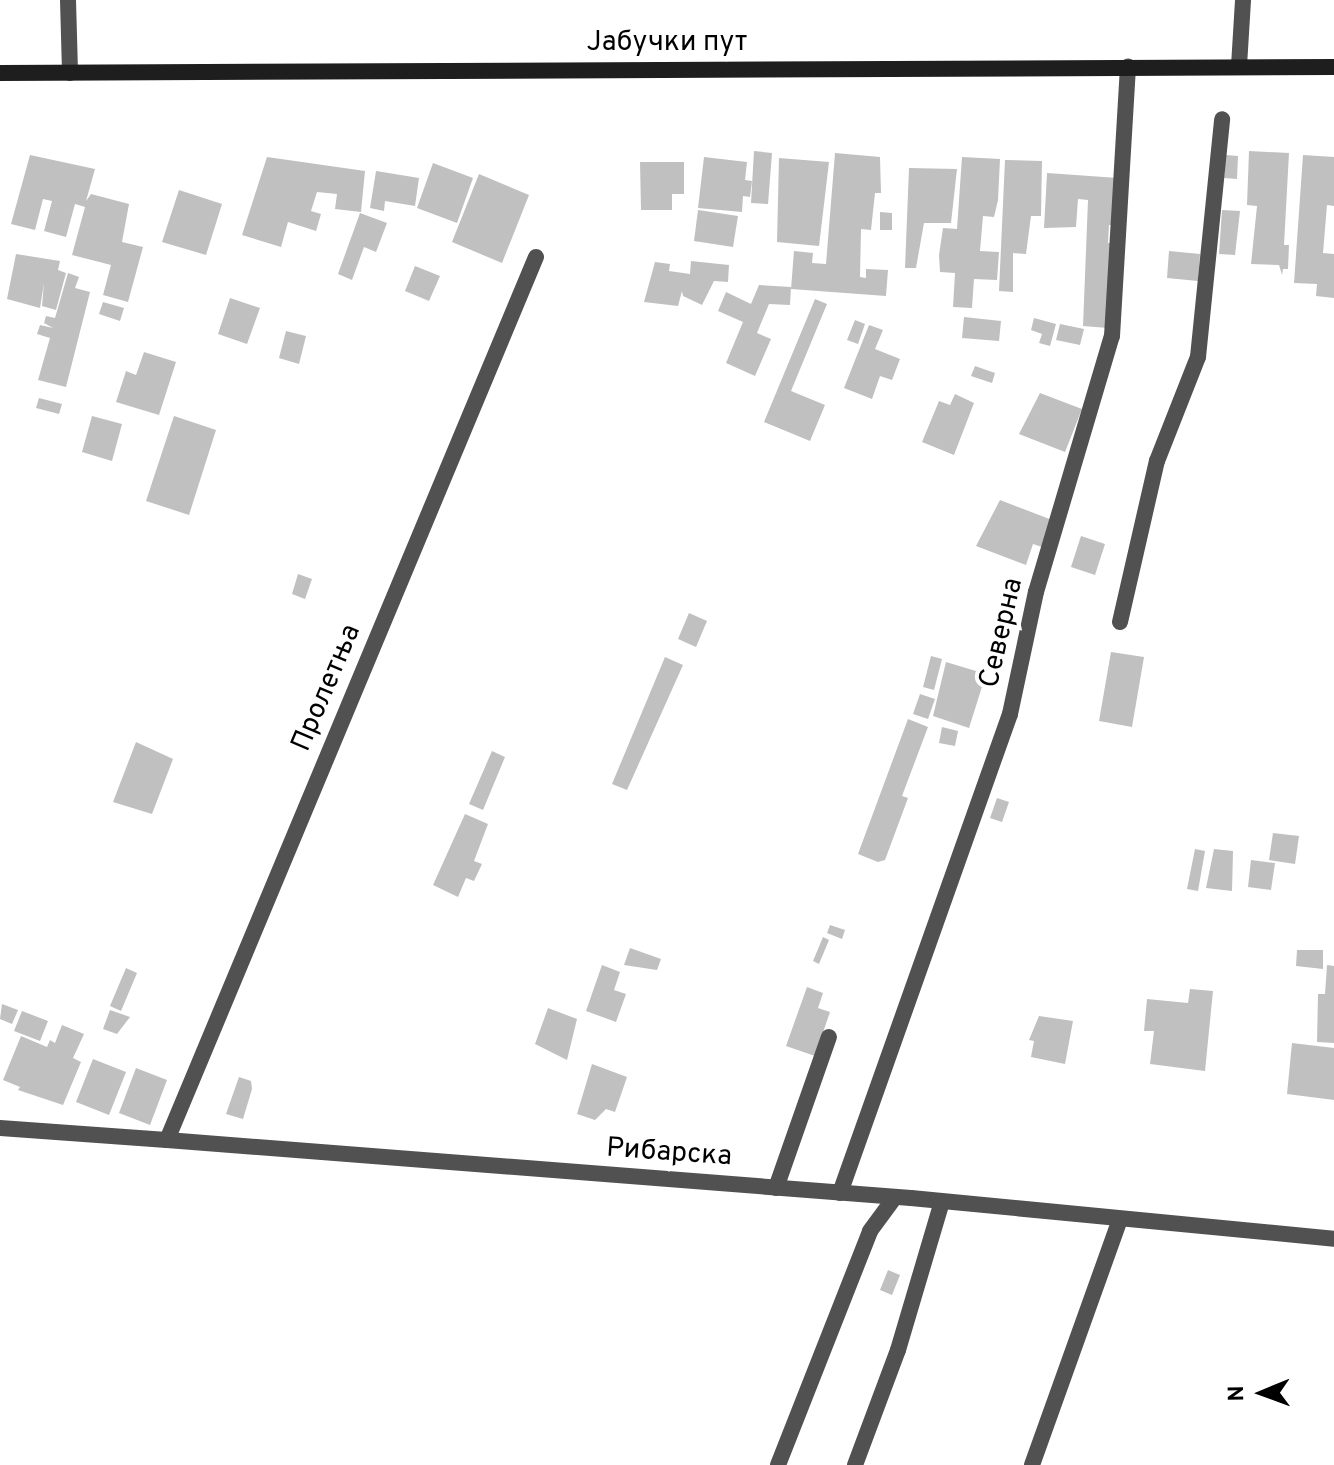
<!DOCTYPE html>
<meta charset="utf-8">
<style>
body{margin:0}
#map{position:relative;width:1334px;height:1465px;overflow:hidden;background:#fff;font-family:Overpass,sans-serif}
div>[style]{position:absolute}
.building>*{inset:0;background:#c0c0c0}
.service>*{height:16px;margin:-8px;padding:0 8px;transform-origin:8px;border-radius:8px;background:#515151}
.minor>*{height:16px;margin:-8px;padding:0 8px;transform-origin:8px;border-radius:8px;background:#515151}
.secondary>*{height:16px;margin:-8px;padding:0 8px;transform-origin:8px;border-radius:8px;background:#1e1e1e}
span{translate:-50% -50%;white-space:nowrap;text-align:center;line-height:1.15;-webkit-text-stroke:8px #fff;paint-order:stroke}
.street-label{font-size:28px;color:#000}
.north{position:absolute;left:1222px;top:1353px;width:80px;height:80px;-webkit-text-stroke:6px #fff;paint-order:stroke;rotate:269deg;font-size:22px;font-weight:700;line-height:32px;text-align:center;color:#000}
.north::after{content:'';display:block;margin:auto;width:28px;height:36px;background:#000;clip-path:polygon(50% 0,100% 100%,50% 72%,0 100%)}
</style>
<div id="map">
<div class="building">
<i style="clip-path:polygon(754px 151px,772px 153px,768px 204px,751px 203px)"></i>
<i style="clip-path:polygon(1249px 151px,1289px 153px,1284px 245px,1289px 245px,1288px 269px,1283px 269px,1282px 275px,1279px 265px,1251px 264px,1257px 206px,1247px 205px)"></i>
<i style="clip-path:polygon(835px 153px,880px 157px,881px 193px,875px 193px,871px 230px,861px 229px,860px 277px,866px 278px,866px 269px,888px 270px,886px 296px,791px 289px,794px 251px,813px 253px,812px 263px,826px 264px)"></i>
<i style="clip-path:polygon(30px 155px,95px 169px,86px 201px,91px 194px,129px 204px,122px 242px,143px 247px,128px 302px,103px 295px,111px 265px,72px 255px,85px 207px,75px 204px,66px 237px,44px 231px,52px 201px,43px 199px,35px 230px,11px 224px)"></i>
<i style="clip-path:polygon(1226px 155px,1238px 156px,1237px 179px,1224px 178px)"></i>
<i style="clip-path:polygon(1303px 155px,1334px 157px,1334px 206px,1327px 205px,1323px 253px,1334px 254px,1334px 298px,1316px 296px,1317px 284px,1294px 283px)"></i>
<i style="clip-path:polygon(267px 157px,365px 171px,361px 212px,335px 209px,337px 194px,317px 192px,311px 211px,321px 214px,316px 231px,288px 222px,281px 247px,242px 235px)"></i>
<i style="clip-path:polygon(704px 157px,747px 162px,745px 180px,752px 181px,750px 197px,743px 196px,742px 212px,698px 208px)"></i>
<i style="clip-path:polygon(962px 157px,1000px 159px,998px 200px,994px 217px,983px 216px,980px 251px,999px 252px,997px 280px,974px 279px,972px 308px,953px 307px,955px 273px,940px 272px,939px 255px,943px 228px,957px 229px)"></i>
<i style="clip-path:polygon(779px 158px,829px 162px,819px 246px,777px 242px)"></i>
<i style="clip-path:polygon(1005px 160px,1042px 161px,1041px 216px,1031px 216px,1026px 254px,1013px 253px,1013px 292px,999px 291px)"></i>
<i style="clip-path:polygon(640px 162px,684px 162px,684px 194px,672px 194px,672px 210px,641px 210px)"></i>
<i style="clip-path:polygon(433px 163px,473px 178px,457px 223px,417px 208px)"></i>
<i style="clip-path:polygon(909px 168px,957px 169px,951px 223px,924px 223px,916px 268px,905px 268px)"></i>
<i style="clip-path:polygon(376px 171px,419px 178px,415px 206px,385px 201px,384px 211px,370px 208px)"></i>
<i style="clip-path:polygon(1047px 173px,1118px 178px,1116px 225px,1109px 225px,1108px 243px,1113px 243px,1108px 328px,1083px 326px,1088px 200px,1078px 199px,1076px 227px,1044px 228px)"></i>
<i style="clip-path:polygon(479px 174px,529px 195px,502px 263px,452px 242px)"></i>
<i style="clip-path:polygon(179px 190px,222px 204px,206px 255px,162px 242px)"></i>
<i style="clip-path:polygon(698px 210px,738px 216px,733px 247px,694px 241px)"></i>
<i style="clip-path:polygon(1222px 210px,1240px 211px,1235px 255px,1219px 254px)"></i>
<i style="clip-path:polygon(880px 212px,892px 213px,892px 230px,880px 230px)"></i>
<i style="clip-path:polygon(360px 213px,387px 223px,376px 252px,364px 247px,352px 280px,338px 274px)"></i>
<i style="clip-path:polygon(1169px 251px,1200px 254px,1198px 281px,1167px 278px)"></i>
<i style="clip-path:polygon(16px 254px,60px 261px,58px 270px,66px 273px,56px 310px,42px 306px,44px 283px,40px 308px,7px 299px)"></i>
<i style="clip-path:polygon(691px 261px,729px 265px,728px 282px,714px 281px,702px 305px,683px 296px,682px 291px,678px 306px,644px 302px,655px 262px,670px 264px,669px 271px,690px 274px)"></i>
<i style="clip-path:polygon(415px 266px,440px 276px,429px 301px,405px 291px)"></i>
<i style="clip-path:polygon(68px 273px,79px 277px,75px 288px,90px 292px,66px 387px,38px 380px,50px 338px,37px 334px,40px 325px,53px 328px,44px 323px,46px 316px,55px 318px)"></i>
<i style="clip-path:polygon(759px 285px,791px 287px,790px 305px,769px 304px,757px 333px,771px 339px,755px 376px,726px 363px,743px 322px,718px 311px,726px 292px,751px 304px)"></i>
<i style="clip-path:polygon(230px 298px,260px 308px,247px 344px,218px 334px)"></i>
<i style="clip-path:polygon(815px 299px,827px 304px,791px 391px,825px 405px,810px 441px,764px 422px)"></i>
<i style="clip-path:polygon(103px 302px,124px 308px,120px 321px,99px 314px)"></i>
<i style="clip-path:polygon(964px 317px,1001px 321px,999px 341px,962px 338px)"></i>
<i style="clip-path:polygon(1034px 318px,1056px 324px,1050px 346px,1039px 343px,1042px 334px,1031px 330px)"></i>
<i style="clip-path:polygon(855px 320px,865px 324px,858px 344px,847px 340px)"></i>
<i style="clip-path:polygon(1060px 324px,1084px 329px,1080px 345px,1056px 340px)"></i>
<i style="clip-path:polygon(869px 325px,883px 330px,875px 349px,900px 359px,892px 380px,880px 376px,872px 399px,844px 388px)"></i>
<i style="clip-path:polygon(286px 331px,306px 336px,299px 364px,279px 358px)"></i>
<i style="clip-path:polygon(144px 352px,176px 362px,159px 415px,116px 402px,126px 371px,136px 375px)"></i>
<i style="clip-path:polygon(975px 366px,995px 373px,992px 383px,971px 376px)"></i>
<i style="clip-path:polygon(1040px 393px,1082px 409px,1065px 452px,1019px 434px)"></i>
<i style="clip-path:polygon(955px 394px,974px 403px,954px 455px,922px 442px,939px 401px,950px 405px)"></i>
<i style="clip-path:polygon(39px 398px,62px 404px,59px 414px,36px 408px)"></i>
<i style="clip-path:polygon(92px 416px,122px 424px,112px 461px,82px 452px)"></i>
<i style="clip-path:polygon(174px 416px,216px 430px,189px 515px,146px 501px)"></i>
<i style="clip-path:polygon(1000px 500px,1052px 520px,1042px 547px,1033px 544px,1026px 565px,976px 546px)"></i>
<i style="clip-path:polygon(1081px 536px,1105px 544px,1095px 575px,1071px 567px)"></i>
<i style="clip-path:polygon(298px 574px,312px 579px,305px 599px,292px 594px)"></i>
<i style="clip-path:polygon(689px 613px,707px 621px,696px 647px,678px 639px)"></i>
<i style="clip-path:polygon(1111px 652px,1144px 657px,1132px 727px,1099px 721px)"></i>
<i style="clip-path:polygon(931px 656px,942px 659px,934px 690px,923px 687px)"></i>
<i style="clip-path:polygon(665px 657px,683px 665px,627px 790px,612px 784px)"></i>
<i style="clip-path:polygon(946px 662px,986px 674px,969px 728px,933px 716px)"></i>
<i style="clip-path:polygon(920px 694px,935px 699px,928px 719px,913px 714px)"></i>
<i style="clip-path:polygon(908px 719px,928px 727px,902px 796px,908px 798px,885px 860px,878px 862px,858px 854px)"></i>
<i style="clip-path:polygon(942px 727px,958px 731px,955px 746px,939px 743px)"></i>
<i style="clip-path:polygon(136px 742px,173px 759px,152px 814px,113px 802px)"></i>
<i style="clip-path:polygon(492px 751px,505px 757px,483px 810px,469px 804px)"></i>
<i style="clip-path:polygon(997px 798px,1009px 802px,1002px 822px,990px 818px)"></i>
<i style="clip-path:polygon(465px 814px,488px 824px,474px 861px,482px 864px,474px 881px,466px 878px,458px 897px,433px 885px)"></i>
<i style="clip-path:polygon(1273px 833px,1299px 836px,1295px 864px,1269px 860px)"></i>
<i style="clip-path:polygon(1195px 849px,1205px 851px,1198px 891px,1187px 889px)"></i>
<i style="clip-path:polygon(1214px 849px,1233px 851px,1232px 891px,1206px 888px)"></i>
<i style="clip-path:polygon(1251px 860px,1275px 863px,1271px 890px,1248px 887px)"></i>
<i style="clip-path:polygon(830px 925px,845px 930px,842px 939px,827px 933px)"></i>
<i style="clip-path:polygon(823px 937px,829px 940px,819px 964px,813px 961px)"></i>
<i style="clip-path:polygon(630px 948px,661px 959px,657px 970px,624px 965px)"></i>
<i style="clip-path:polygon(1297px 950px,1323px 950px,1323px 969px,1296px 966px)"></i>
<i style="clip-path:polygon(602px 965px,620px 972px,614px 990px,626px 994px,616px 1022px,586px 1011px)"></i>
<i style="clip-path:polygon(1327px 965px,1334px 966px,1334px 1043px,1317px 1042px,1318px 994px,1325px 994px)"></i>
<i style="clip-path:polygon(126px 968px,137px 973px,121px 1011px,110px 1006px)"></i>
<i style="clip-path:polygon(807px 987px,823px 993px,818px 1008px,830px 1012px,815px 1056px,786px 1046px)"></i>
<i style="clip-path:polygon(1190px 989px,1213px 991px,1205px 1071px,1150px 1064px,1154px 1031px,1144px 1031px,1147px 999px,1188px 1003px)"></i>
<i style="clip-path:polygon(2px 1004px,18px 1010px,12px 1024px,0 1019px)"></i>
<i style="clip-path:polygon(548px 1008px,577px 1019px,567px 1060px,535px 1044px)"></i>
<i style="clip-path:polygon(110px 1010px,130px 1017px,117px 1034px,103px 1029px)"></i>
<i style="clip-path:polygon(22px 1011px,48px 1021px,40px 1041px,14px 1031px)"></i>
<i style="clip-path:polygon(1039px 1016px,1073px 1021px,1065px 1064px,1031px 1057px,1034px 1041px,1029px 1040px)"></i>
<i style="clip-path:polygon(62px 1025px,84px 1034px,73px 1058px,81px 1062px,63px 1105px,18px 1090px,20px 1087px,3px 1080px,21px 1036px,47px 1047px,50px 1040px,55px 1043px)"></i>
<i style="clip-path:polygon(1292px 1043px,1334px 1048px,1334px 1100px,1287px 1094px)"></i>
<i style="clip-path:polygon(93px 1059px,126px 1072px,109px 1115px,76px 1102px)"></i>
<i style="clip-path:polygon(592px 1064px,627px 1077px,615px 1112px,606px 1109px,595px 1120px,577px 1114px)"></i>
<i style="clip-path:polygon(136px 1068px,167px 1080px,150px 1125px,119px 1113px)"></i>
<i style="clip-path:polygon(239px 1077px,251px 1081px,252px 1089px,243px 1119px,226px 1114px)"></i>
<i style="clip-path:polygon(888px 1270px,900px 1275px,892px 1295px,880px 1290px)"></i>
</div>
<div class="service">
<i style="left:68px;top:0;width:73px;rotate:88.4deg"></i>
<i style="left:1239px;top:66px;width:66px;rotate:-86.5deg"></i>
<i style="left:536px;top:257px;width:957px;rotate:112.68deg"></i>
<i style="left:167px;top:1140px;width:746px;rotate:4.46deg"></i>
<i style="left:911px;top:1198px;width:425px;rotate:5.5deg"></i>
<i style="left:1120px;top:622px;width:165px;rotate:-77.1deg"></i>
<i style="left:1157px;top:461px;width:112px;rotate:-68.5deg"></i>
<i style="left:1198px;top:357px;width:239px;rotate:-84.2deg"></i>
<i style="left:776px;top:1188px;width:160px;rotate:-70.7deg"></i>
<i style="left:840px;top:1193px;width:508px;rotate:-70.46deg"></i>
<i style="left:1010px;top:714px;width:125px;rotate:-78deg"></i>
<i style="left:1036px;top:592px;width:267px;rotate:-73.5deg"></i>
<i style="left:1112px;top:336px;width:270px;rotate:-86.6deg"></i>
<i style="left:778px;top:1465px;width:251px;rotate:-68.5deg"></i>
<i style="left:870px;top:1231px;width:42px;rotate:-53.7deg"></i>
<i style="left:855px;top:1465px;width:123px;rotate:-69.5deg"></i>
<i style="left:898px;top:1350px;width:155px;rotate:-73.5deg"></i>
<i style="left:1032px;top:1465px;width:261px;rotate:-70.3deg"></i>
</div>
<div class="minor">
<i style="left:0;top:1128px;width:167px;rotate:4.1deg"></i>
</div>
<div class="secondary">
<i style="left:0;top:73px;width:1334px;rotate:-0.26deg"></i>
</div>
<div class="street-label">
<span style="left:667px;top:43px">Јабучки пут</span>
<span style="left:1002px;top:633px;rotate:-77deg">Северна</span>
<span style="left:327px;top:688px;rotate:-67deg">Пролетња</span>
<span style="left:669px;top:1153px;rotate:4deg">Рибарска</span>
</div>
<div class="north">N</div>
</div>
